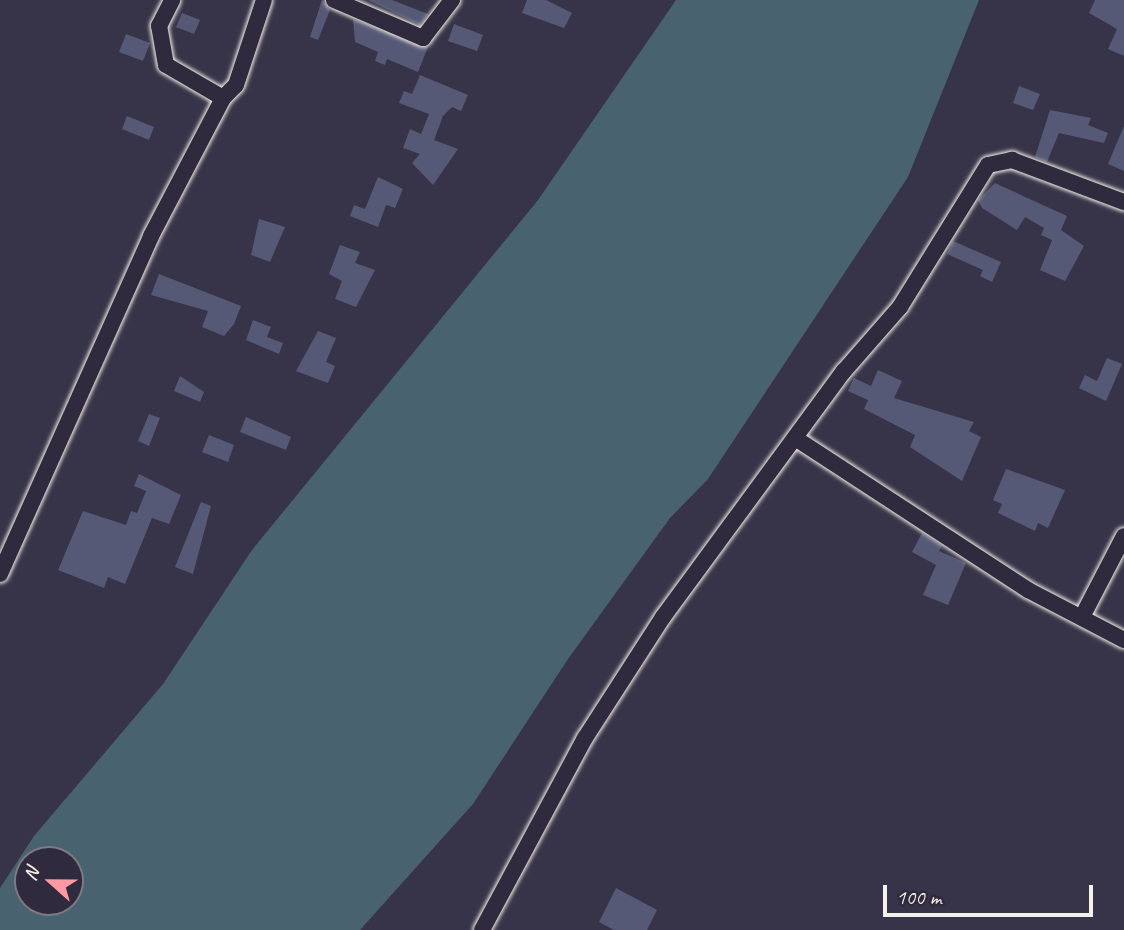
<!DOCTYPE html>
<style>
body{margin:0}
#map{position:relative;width:1124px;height:930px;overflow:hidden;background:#373348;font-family:Caveat,sans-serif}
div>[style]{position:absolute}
.water>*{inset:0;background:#496270}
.building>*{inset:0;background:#565976}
.roads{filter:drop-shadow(0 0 2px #f4f1e8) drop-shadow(0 0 2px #f4f1e8)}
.street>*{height:16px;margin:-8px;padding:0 8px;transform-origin:8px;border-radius:8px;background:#2f2a3d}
span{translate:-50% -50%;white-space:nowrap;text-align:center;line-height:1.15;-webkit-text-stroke:5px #2f2a3d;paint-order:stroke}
.north{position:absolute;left:14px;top:846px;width:70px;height:70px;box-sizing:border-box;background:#2f2a3d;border:2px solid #7e7a81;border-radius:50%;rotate:291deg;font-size:19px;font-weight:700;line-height:28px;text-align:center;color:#f4f1e8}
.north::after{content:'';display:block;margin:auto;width:24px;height:32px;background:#ff9aa2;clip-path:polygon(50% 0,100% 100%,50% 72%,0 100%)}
.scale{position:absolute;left:883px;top:885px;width:210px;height:32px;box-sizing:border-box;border:4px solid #f4f1e8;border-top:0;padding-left:9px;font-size:21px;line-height:24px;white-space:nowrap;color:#f4f1e8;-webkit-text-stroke:5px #2f2a3d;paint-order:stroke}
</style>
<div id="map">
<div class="water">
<i style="clip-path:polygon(evenodd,676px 0,979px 0,908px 177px,708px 479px,670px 518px,568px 659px,473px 804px,360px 930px,0 930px,0 888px,34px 836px,163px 684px,252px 550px,538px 200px,676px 0,28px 860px,70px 860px,70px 902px,28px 902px,28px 860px)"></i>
</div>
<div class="building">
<i style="clip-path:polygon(322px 0,330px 10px,318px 40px,310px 37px)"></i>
<i style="clip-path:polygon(368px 0,392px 0,428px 14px,420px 25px)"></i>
<i style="clip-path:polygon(527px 0,546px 0,572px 13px,564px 28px,522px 13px)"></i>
<i style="clip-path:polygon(1095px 0,1124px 0,1124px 56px,1108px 49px,1117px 29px,1089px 13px)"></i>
<i style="clip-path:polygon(182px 13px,200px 20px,194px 34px,176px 27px)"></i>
<i style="clip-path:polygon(353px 19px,428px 47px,418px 72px,387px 59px,385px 65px,375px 61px,378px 52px,355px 42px)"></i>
<i style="clip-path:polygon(454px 24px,483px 35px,477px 51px,448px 41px)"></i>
<i style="clip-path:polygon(126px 34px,150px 43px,143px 61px,119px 52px)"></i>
<i style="clip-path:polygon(420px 75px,468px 95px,461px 111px,452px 107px,443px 116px,434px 140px,458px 149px,433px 185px,412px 163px,420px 154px,403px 148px,410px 129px,421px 134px,429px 114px,399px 103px,404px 91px,412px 94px)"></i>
<i style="clip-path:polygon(1019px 86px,1040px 94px,1033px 110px,1013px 103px)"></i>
<i style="clip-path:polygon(1050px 110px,1091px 118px,1088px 125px,1108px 133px,1104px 143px,1059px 133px,1047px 162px,1035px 157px)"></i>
<i style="clip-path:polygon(127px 116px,154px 127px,149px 140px,122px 129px)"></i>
<i style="clip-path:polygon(1124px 126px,1124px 171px,1108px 164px)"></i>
<i style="clip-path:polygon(378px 177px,403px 189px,395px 208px,386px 205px,378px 227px,350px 216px,354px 205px,365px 209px)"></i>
<i style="clip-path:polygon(995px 183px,1067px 216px,1061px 230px,1084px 246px,1065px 281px,1040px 270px,1052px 240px,1041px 235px,1044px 228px,1025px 217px,1017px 230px,982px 208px,978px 200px)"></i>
<i style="clip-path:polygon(259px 219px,285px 227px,270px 262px,251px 255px)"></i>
<i style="clip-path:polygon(953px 241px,1001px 262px,992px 282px,980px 276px,983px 270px,947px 254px)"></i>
<i style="clip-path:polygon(340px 245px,360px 252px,355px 263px,375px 270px,356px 307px,335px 299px,342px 281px,329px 274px)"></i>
<i style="clip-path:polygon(159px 274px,241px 306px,234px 324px,224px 336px,202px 327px,208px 311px,151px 295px)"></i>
<i style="clip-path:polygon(253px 320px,271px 327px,267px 337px,283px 343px,279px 354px,246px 340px)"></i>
<i style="clip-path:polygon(318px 331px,336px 338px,326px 362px,335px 366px,328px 383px,296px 371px)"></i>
<i style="clip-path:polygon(1107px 358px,1122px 364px,1106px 401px,1079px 388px,1085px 375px,1097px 381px)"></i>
<i style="clip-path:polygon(878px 370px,902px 381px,894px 398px,974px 422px,969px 431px,981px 437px,962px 481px,910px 447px,915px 435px,864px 409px,868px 400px,848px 391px,854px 378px,871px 386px)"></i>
<i style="clip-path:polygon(180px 376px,204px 392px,200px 402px,174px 391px)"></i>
<i style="clip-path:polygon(149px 414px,160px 418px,149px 446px,138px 441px)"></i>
<i style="clip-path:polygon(246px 417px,291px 437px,286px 450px,240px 432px)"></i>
<i style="clip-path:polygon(209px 435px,234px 445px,228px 462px,202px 452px)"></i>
<i style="clip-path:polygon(1006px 469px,1065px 490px,1048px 528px,1038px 523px,1035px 531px,998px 513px,1002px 504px,993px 500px)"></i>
<i style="clip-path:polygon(139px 474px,181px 495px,169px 524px,152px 518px,125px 584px,108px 577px,104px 588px,58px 570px,83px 511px,126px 525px,131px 511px,137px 513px,146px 491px,134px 486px)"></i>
<i style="clip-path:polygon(201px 502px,211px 506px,193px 574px,175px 567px)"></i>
<i style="clip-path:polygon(922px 533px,942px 546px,939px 551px,966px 563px,948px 605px,923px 595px,936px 565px,912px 552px)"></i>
<i style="clip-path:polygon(616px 888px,657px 910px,647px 930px,614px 930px,599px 922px)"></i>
</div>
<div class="roads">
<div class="street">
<i style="left:334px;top:0;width:97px;rotate:23.1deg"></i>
<i style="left:423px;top:38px;width:48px;rotate:-52.7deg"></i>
<i style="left:223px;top:98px;width:18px;rotate:-45deg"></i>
<i style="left:236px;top:85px;width:89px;rotate:-71.8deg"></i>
<i style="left:795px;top:438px;width:278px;rotate:33.1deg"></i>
<i style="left:1028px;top:590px;width:108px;rotate:27.5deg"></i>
<i style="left:0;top:574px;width:370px;rotate:-65.9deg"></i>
<i style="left:151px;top:236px;width:156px;rotate:-62.4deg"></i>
<i style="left:223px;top:98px;width:66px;rotate:-149.9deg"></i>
<i style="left:166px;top:65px;width:40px;rotate:-100deg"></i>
<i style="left:159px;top:26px;width:29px;rotate:-63deg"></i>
<i style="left:1082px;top:617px;width:91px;rotate:-62.6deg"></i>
<i style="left:482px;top:930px;width:218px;rotate:-61.8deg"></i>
<i style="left:585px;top:738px;width:144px;rotate:-57.2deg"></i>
<i style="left:663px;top:617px;width:305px;rotate:-53.7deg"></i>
<i style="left:844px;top:371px;width:85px;rotate:-48.8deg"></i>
<i style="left:900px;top:307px;width:167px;rotate:-58.2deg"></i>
<i style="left:988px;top:165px;width:25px;rotate:-12deg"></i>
<i style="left:1012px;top:160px;width:120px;rotate:20.6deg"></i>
</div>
</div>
<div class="north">N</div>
<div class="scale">100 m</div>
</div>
